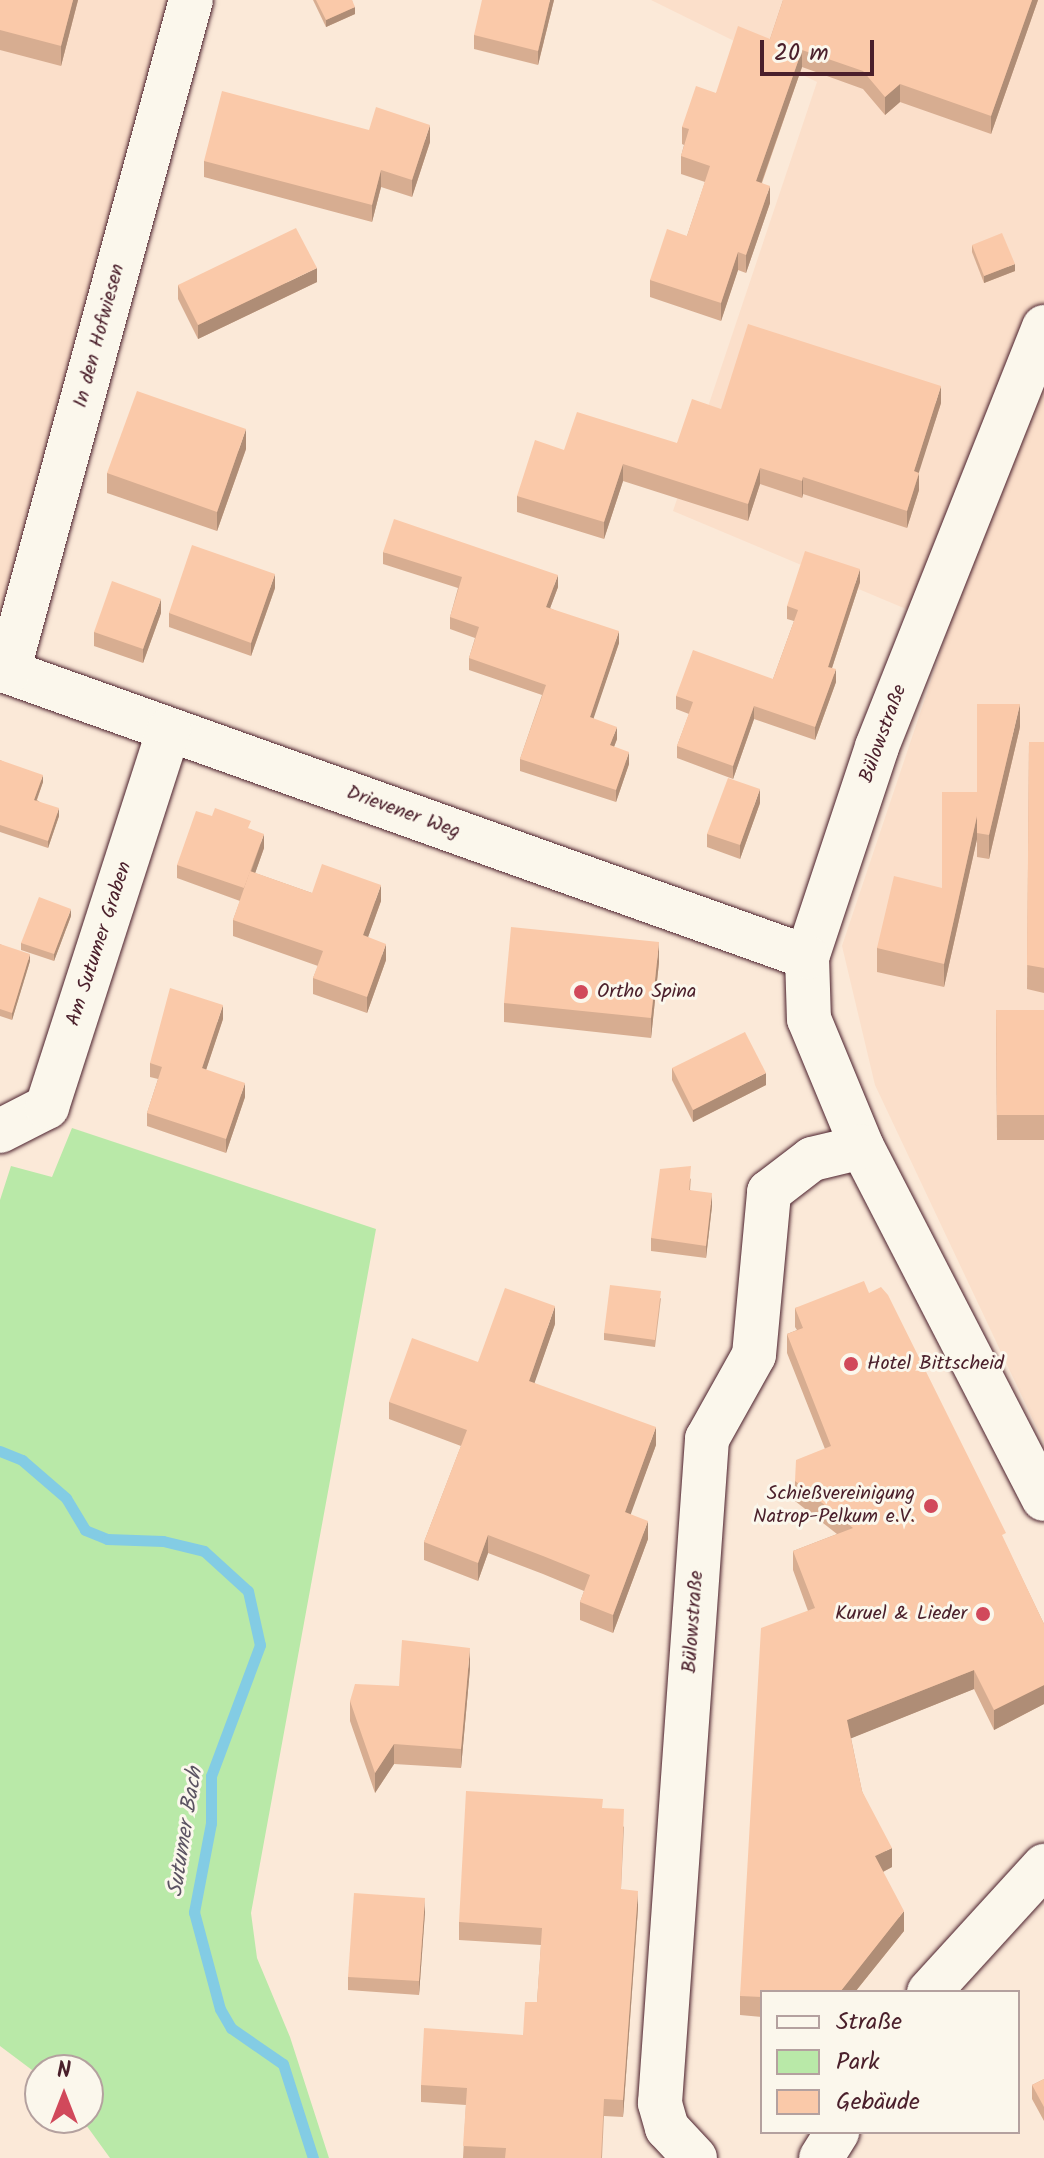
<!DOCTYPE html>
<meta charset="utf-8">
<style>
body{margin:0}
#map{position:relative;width:1044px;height:2158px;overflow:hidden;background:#fbe9d8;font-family:Kalam,sans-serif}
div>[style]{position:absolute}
.built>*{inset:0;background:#fbdfca}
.green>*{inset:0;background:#b9e9a8}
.stream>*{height:11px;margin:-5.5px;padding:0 5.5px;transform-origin:5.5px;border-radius:5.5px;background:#83cce4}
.roads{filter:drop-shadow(0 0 2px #4a1f2b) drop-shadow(0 0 2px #4a1f2b)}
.minor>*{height:44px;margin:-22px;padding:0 22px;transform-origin:22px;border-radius:22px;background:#fbf7ec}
.wall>*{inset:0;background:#d7ad91}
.shaded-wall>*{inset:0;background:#af8d76}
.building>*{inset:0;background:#fac9a9}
.dots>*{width:22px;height:22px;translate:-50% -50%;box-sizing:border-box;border:4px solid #fbf7ec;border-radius:50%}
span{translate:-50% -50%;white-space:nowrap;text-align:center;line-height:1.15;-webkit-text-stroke:6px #fbf7ec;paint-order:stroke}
.street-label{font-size:20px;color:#4a1f2b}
.poi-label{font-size:20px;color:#4a1f2b}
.left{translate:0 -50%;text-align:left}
.right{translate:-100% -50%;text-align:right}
.water-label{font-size:22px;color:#5b5362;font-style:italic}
.legend{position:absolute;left:760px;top:1990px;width:260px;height:144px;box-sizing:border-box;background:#fbf7ec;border:2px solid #b4a19f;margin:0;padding:10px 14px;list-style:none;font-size:24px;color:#4a1f2b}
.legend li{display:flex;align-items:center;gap:16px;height:40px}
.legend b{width:40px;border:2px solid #b4a19f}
.north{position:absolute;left:24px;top:2054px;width:80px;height:80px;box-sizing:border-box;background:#fbf7ec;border:2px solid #b4a19f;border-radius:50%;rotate:0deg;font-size:22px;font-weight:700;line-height:32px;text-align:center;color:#4a1f2b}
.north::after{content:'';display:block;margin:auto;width:28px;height:36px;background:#d1495b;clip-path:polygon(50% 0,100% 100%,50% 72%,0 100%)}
.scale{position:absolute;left:760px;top:40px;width:114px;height:36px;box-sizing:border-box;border:4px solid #4a1f2b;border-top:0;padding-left:10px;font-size:24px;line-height:28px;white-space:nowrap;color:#4a1f2b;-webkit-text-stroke:6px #fbf7ec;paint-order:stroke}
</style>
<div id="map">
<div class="built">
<i style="clip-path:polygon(0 0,179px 0,0 630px)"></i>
<i style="clip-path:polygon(651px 0,1044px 0,1044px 1443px,875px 1085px,842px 946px,949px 627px,673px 511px,817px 82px)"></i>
</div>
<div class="green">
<i style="clip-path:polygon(72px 1128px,376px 1229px,251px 1913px,257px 1958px,290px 2037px,329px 2158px,110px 2158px,81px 2118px,88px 2118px,88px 2070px,40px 2070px,40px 2076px,0 2046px,0 1200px,11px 1166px,52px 1177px)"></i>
</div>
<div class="stream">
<i style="left:0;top:1451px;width:24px;rotate:22deg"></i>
<i style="left:22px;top:1460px;width:58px;rotate:40.8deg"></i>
<i style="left:66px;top:1498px;width:37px;rotate:59deg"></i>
<i style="left:85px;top:1530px;width:24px;rotate:22deg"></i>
<i style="left:107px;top:1539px;width:56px;rotate:2deg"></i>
<i style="left:163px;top:1541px;width:42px;rotate:13.7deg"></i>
<i style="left:204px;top:1551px;width:59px;rotate:42.3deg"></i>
<i style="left:248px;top:1591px;width:55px;rotate:77.5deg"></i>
<i style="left:260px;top:1645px;width:140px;rotate:110.5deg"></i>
<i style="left:211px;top:1776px;width:47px;rotate:90deg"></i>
<i style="left:211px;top:1823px;width:91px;rotate:100.8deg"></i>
<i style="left:194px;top:1912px;width:100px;rotate:75deg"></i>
<i style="left:220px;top:2009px;width:22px;rotate:60deg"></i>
<i style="left:231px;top:2028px;width:63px;rotate:34.7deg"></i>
<i style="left:283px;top:2064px;width:99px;rotate:72.3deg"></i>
</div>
<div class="roads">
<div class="minor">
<i style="left:1044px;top:327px;width:452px;rotate:111.7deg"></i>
<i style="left:877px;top:747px;width:221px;rotate:108.4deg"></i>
<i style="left:807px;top:957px;width:62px;rotate:88.2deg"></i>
<i style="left:809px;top:1019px;width:139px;rotate:67.5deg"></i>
<i style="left:862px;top:1147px;width:396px;rotate:62.7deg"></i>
<i style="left:0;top:669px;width:857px;rotate:19.64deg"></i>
<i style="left:8px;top:672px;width:696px;rotate:-74.77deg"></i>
<i style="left:0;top:1131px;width:53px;rotate:-27.1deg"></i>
<i style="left:47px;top:1107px;width:396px;rotate:-72.1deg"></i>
<i style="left:929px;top:1992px;width:171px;rotate:-47.6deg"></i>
<i style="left:695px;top:2158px;width:41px;rotate:-133deg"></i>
<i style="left:667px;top:2128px;width:26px;rotate:-106deg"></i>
<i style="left:660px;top:2103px;width:666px;rotate:-85.95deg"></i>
<i style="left:707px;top:1439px;width:96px;rotate:-60.8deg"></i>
<i style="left:754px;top:1355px;width:164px;rotate:-84.7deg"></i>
<i style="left:769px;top:1192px;width:54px;rotate:-37.5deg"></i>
<i style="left:812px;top:1159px;width:51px;rotate:-13.5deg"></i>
<i style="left:821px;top:2158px;width:31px;rotate:-58deg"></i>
</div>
</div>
<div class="wall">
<i style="clip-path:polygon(0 0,78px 0,61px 66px,0 50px)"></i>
<i style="clip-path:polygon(313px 0,352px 0,355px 14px,326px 27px)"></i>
<i style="clip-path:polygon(554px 0,538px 65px,474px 49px,474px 35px)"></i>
<i style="clip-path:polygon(783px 0,1038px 0,991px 134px,900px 102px,885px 115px,863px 89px,802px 67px,762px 183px,770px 203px,746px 273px,738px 270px,721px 321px,650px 297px,650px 280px,687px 236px,705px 182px,681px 174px,681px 156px,684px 145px,682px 144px,682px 127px,770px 39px)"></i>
<i style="clip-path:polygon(369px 130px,430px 142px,412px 197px,381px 187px,372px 222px,204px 177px,204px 161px)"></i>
<i style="clip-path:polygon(972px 245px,1015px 271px,984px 283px,972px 252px)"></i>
<i style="clip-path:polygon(317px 282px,198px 339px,178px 299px,178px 285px)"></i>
<i style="clip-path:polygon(941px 403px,918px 473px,919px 490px,907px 528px,803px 494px,802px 498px,760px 484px,748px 521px,623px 481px,604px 539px,517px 512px,517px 496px,564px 450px,677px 443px,721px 409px)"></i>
<i style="clip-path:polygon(246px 449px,217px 531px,107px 493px,107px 473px)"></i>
<i style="clip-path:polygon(383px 552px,558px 587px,550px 608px,619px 643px,593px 718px,617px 739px,614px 747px,629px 764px,616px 802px,520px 771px,520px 759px,542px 695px,469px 670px,469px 658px,475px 638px,450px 629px,450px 617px,458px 588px,383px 564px)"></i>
<i style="clip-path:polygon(860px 582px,832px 668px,836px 682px,815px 740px,754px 719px,733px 779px,677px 758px,677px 746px,689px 714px,676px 709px,676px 696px,773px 679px,794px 621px,787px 619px,787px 606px)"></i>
<i style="clip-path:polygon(275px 588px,251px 656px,169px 627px,169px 613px)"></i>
<i style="clip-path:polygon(161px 613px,143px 663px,94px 646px,94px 632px)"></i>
<i style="clip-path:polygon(1020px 727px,989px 859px,977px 857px,977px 839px,944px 987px,877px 972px,877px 948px,942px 888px,977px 792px)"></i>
<i style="clip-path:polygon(1029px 742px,1044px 742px,1044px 993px,1027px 989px)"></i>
<i style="clip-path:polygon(0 760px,43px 782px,37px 800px,59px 816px,48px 848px,0 832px)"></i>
<i style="clip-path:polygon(760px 803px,740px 859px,707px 847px,707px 834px)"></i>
<i style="clip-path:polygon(251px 829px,264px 848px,255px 873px,312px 893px,381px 901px,368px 937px,386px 960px,367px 1013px,313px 994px,313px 978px,318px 966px,233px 936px,233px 920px,240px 901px,177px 878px,177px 865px)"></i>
<i style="clip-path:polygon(71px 916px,54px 961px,21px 950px,21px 943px)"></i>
<i style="clip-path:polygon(0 944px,30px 961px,12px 1020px,0 1016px)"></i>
<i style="clip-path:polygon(659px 962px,651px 1038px,504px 1022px,504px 1003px)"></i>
<i style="clip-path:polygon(996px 1010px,1044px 1010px,1044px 1140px,997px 1140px)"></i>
<i style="clip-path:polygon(223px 1019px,206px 1070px,245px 1097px,226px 1153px,147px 1126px,147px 1113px,158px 1079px,150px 1077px,150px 1063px)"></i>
<i style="clip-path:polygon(672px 1068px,766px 1085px,693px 1122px,672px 1080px)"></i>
<i style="clip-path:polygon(691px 1178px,690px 1190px,712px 1206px,706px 1258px,651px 1251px,651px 1238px)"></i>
<i style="clip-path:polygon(869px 1293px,1006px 1545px,1044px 1624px,1044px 1704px,994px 1730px,974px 1689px,851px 1738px,862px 1791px,892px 1867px,883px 1872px,904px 1931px,855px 1992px,762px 1992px,762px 2017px,740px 2015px,740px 1996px,808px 1611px,793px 1570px,793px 1551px,837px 1534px,795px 1501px,795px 1481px,825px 1449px,787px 1353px,787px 1334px,797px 1330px,795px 1327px,795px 1308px)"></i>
<i style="clip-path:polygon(661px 1298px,655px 1347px,604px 1340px,604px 1333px)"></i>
<i style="clip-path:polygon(555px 1324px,534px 1383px,656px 1445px,630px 1514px,648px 1539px,613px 1633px,580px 1620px,580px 1602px,584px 1591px,543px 1574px,488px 1553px,478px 1581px,424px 1560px,424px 1542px,461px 1446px,389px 1419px,389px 1402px,478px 1362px)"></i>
<i style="clip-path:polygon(470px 1668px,461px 1768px,394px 1764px,375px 1793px,350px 1721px,350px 1701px)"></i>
<i style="clip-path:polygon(603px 1808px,624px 1827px,621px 1889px,638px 1908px,623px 2117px,604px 2116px,602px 2158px,463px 2158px,466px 2105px,421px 2102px,421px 2085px,523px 2035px,537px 2002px,541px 1945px,459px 1940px,459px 1922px)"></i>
<i style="clip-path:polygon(425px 1912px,419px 1995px,348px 1990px,348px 1977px)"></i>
<i style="clip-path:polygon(1044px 2079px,1044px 2121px,1032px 2099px,1032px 2085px)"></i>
</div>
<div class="shaded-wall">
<i style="clip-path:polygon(73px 0,78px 0,61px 66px,61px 46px)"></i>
<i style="clip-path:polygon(550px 0,554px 0,538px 65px,538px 51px)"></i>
<i style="clip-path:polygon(1032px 0,1038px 0,991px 134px,991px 116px)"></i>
<i style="clip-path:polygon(355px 7px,355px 14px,326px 27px,326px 20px)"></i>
<i style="clip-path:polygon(802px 50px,802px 67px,756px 198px,756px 181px)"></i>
<i style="clip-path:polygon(900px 84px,900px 102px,885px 115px,885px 97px)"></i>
<i style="clip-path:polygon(430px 125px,430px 142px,412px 197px,412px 180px)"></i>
<i style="clip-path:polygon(381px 170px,381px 187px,372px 222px,372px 205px)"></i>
<i style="clip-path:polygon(770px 186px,770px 203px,746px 273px,746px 255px)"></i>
<i style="clip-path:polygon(738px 252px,738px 270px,721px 321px,721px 303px)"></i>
<i style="clip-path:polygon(1015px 264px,1015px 271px,984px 283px,984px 276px)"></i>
<i style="clip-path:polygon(317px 268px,317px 282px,198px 339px,198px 325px)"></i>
<i style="clip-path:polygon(941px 386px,941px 403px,914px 488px,914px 471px)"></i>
<i style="clip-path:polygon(246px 429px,246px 449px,217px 531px,217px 512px)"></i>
<i style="clip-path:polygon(623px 464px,623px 481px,604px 539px,604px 522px)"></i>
<i style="clip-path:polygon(760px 468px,760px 484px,748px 521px,748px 504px)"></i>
<i style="clip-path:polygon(919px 473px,919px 490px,907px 528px,907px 511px)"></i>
<i style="clip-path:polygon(803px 477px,803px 494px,802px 498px,802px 481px)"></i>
<i style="clip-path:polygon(860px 569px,860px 582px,828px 680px,828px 667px)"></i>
<i style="clip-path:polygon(275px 574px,275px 588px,251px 656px,251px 643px)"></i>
<i style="clip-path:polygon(558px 575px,558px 587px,546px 619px,546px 607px)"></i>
<i style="clip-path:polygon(161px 599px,161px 613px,143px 663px,143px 649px)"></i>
<i style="clip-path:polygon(619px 631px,619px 643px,590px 729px,590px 717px)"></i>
<i style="clip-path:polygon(836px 669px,836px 682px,815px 740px,815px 727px)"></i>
<i style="clip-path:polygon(1020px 704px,1020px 727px,989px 859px,989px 835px)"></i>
<i style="clip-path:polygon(754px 706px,754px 719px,733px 779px,733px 766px)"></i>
<i style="clip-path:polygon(617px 727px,617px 739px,610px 757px,610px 745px)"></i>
<i style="clip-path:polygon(629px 752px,629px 764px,616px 802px,616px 790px)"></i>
<i style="clip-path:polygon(43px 775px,43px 782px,34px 807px,34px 800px)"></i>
<i style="clip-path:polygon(760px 789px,760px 803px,740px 859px,740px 845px)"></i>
<i style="clip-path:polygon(59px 808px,59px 816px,48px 848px,48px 841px)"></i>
<i style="clip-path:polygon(977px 816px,977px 839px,944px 987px,944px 964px)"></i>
<i style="clip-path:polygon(264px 834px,264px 848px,245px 902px,245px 889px)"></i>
<i style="clip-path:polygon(381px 885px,381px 901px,363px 951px,363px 935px)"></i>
<i style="clip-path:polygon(71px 909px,71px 916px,54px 961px,54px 954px)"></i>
<i style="clip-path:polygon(659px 942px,659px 962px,651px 1038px,651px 1018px)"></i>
<i style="clip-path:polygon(386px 944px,386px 960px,367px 1013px,367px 997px)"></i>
<i style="clip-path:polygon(30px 954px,30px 961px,12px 1020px,12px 1013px)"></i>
<i style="clip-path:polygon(223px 1005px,223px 1019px,202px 1082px,202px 1068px)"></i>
<i style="clip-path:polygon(766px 1073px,766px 1085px,693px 1122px,693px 1110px)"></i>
<i style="clip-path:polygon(245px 1083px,245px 1097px,226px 1153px,226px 1139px)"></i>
<i style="clip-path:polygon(712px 1193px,712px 1206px,706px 1258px,706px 1246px)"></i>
<i style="clip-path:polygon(555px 1306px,555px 1324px,529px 1399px,529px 1381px)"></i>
<i style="clip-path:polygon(656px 1427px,656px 1445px,625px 1530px,625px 1512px)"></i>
<i style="clip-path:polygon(648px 1521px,648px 1539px,613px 1633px,613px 1615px)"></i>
<i style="clip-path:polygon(488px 1535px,488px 1553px,478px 1581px,478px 1563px)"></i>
<i style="clip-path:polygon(470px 1648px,470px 1668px,461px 1768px,461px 1749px)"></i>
<i style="clip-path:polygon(974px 1670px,974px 1689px,847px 1740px,847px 1720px)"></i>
<i style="clip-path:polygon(1044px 1685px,1044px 1704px,994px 1730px,994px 1710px)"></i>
<i style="clip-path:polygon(394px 1744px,394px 1764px,375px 1793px,375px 1773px)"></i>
<i style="clip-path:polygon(892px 1848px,892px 1867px,875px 1876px,875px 1856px)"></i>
<i style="clip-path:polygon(638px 1891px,638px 1908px,623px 2117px,623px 2100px)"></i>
<i style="clip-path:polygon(425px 1898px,425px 1912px,419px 1995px,419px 1981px)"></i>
<i style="clip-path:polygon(904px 1911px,904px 1931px,855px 1992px,840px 1992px)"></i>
</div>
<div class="building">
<i style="clip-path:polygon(0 0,73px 0,61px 46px,0 30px)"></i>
<i style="clip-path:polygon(316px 0,352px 0,355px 7px,326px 20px)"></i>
<i style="clip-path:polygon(482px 0,550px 0,538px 51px,474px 35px)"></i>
<i style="clip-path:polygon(783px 0,1032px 0,991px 116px,900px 84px,885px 97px,863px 71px,802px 50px,756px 181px,770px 186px,746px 255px,738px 252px,721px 303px,650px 280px,667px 229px,687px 236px,710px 166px,681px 156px,689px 129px,682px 127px,696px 86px,716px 93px,738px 26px,770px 39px)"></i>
<i style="clip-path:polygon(222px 91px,369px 130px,376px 107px,430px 125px,412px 180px,381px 170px,372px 205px,204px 161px)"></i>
<i style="clip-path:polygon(296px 228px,317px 268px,198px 325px,178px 285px)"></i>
<i style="clip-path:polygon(1002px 233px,1015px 264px,984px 276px,972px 245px)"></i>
<i style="clip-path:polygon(748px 324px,941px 386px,914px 471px,919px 473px,907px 511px,803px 477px,802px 481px,760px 468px,748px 504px,623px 464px,604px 522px,517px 496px,535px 440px,564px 450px,577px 412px,677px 443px,692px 399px,721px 409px)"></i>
<i style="clip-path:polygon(137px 391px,246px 429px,217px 512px,107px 473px)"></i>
<i style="clip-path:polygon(394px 519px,558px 575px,546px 607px,619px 631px,590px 717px,617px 727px,610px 745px,629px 752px,616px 790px,520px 759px,546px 685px,469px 658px,479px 627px,450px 617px,462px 577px,383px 552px)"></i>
<i style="clip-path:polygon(192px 545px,275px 574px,251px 643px,169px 613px)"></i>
<i style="clip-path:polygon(805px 551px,860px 569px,828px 667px,836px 669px,815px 727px,754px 706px,733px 766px,677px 746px,693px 702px,676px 696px,693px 650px,773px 679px,798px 610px,787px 606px)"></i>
<i style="clip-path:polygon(112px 581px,161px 599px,143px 649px,94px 632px)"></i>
<i style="clip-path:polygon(977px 704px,1020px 704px,989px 835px,977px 833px,977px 816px,944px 964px,877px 948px,894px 876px,942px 888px,942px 792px,977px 792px)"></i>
<i style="clip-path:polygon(1029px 742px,1044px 742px,1044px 968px,1027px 965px)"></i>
<i style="clip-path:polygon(0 760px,43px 775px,34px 800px,59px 808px,48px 841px,0 825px)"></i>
<i style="clip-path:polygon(728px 778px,760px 789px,740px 845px,707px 834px)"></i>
<i style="clip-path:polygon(215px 808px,251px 821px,248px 828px,264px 834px,244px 888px,177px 865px,196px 811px,212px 816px)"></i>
<i style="clip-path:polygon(322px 864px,381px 885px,363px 935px,386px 944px,367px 997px,313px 978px,323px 951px,233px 920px,250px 871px,312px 893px)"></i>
<i style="clip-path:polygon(39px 897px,71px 909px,54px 954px,21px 943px)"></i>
<i style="clip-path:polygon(511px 927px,659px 942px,651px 1018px,504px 1003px)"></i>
<i style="clip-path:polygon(0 944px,30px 954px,12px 1013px,0 1009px)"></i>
<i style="clip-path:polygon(170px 988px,223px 1005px,202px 1068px,245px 1083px,226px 1139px,147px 1113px,162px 1067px,150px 1063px)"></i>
<i style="clip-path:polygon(996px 1010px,1044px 1010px,1044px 1115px,997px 1115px)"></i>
<i style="clip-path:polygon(745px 1032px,766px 1073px,693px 1110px,672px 1068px)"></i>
<i style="clip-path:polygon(691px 1166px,689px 1190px,712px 1193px,706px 1246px,651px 1238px,660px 1169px)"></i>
<i style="clip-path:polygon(864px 1281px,869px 1293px,881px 1287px,888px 1295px,1006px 1533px,1002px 1535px,1044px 1624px,1044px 1685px,994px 1710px,974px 1670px,847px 1720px,862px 1791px,892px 1848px,875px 1856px,904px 1911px,840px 1992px,762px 1992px,762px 1997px,740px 1996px,761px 1628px,815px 1608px,793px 1551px,853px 1528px,795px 1481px,796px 1460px,831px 1446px,787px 1334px,803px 1328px,795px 1308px)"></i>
<i style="clip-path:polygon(610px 1285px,661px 1291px,655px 1340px,604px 1333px)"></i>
<i style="clip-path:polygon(505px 1288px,555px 1306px,529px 1381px,656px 1427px,625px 1512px,648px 1521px,613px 1615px,580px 1602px,590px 1575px,543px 1556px,488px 1535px,478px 1563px,424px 1542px,467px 1430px,389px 1402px,412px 1338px,478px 1362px)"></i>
<i style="clip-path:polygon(402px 1640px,470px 1648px,461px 1749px,394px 1744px,375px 1773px,350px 1701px,355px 1684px,399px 1686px)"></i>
<i style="clip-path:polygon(466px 1791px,603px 1799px,602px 1808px,624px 1809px,621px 1889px,638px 1891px,623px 2100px,604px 2099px,601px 2158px,505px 2158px,506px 2148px,463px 2146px,467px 2088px,421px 2085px,424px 2028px,523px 2035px,525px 2002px,537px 2002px,542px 1928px,459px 1922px)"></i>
<i style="clip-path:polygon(354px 1893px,425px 1898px,419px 1981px,348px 1977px)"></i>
<i style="clip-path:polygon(1044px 2079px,1044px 2107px,1032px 2085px)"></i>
</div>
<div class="dots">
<i style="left:581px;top:992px;background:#d1495b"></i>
<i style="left:851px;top:1364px;background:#d1495b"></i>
<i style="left:931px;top:1506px;background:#d1495b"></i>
<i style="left:983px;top:1614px;background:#d1495b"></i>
</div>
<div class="street-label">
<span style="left:100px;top:336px;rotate:-75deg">In den Hofwiesen</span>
<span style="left:884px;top:734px;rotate:-70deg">Bülowstraße</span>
<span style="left:403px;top:813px;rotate:20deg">Drievener Weg</span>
<span style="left:100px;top:944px;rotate:-72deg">Am Sutumer Graben</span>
<span style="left:694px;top:1622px;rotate:-86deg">Bülowstraße</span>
</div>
<div class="poi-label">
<span class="left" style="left:597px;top:992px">Ortho Spina</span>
<span class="left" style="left:867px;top:1364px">Hotel Bittscheid</span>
<span class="right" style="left:915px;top:1506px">Schießvereinigung<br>Natrop-Pelkum e.V.</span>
<span class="right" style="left:967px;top:1614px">Kuruel &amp; Lieder</span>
</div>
<div class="water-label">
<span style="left:186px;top:1832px;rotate:-81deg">Sutumer Bach</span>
</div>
<ul class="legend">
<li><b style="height:10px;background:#fbf7ec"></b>Straße</li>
<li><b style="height:22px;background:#b9e9a8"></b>Park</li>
<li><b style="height:22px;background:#fac9a9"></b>Gebäude</li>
</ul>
<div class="north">N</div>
<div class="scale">20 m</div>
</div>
